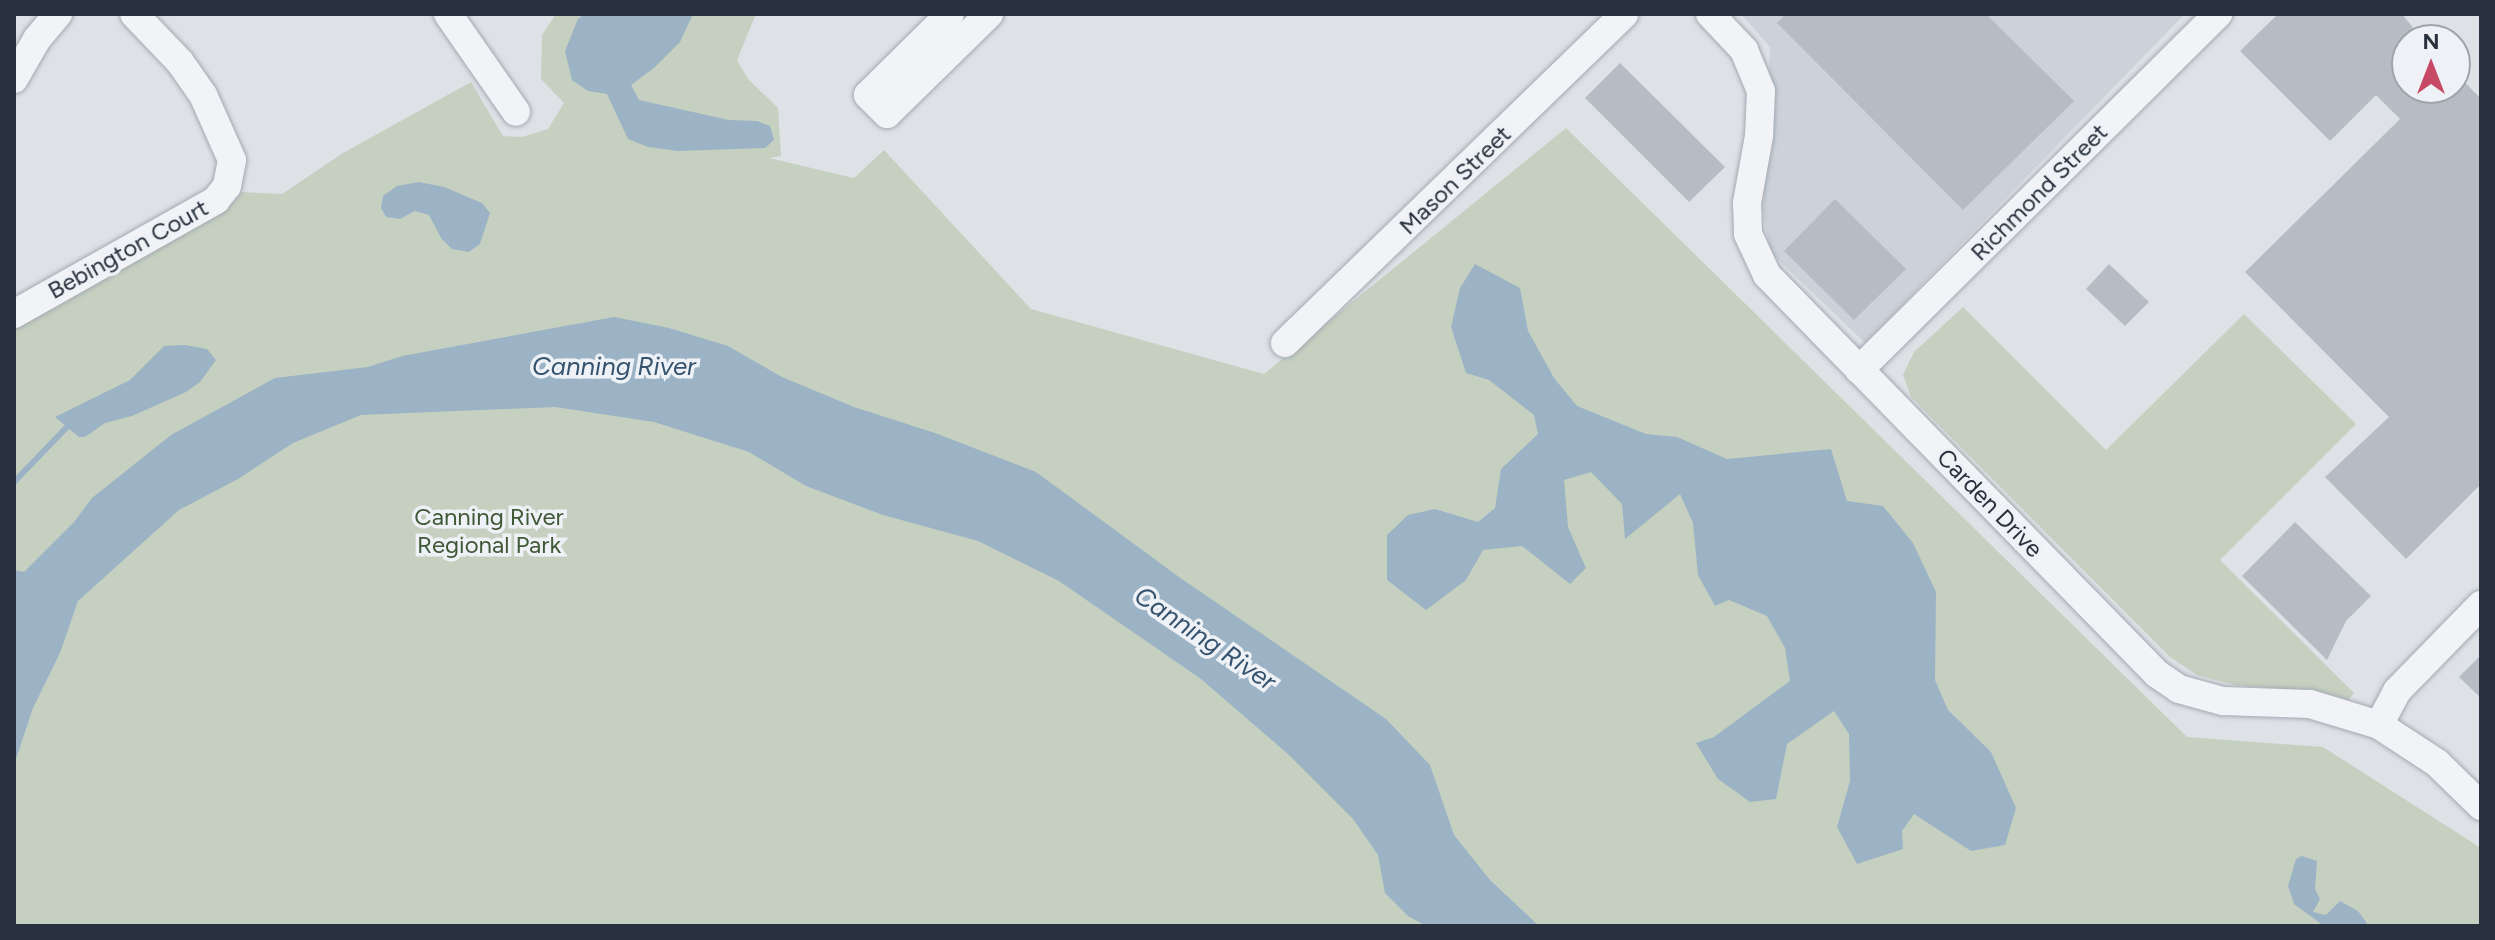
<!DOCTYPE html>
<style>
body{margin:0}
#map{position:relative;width:2495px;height:940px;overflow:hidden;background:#dee2e7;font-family:Figtree,sans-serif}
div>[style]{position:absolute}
.built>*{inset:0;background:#ccd2d9}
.green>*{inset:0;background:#c5d0c0}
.water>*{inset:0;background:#9bb3c5}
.stream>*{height:6px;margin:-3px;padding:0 3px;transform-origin:3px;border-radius:3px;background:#9bb3c5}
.building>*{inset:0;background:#b6bcc3}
.roads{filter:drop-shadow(0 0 2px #a4a9b1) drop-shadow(0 0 2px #a4a9b1)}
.minor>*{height:28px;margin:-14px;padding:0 14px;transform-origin:14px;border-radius:14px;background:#f1f3f6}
span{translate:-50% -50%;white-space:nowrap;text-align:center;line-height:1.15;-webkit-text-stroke:7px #eef1f5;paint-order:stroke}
.street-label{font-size:24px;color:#28313d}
.park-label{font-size:24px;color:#3f5836}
.water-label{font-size:26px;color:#35536e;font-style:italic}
.frame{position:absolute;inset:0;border:16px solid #28313d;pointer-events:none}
.north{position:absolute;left:2391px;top:24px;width:80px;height:80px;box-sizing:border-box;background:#eef1f5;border:2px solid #9fa4ab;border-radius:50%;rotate:0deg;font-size:22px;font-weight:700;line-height:32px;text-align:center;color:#28313d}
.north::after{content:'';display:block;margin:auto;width:28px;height:36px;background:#c64965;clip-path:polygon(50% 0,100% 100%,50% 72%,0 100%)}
</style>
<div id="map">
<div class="built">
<i style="clip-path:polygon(1741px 14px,2185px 14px,1865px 343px,1770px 252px,1763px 210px,1770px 47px)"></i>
</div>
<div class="green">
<i style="clip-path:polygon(556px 14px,756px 14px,737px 60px,748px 79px,778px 108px,781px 156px,769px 158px,854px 178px,884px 150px,1031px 309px,1264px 374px,1566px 128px,2187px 737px,2323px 747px,2481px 848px,2481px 926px,14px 926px,14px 321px,148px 252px,233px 203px,241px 192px,282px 194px,343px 153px,471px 82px,503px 136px,522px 137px,548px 129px,564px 103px,541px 79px,542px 35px)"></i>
<i style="clip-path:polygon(1963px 307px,2106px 450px,2244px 314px,2356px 424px,2220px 560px,2354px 693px,2348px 700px,2321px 692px,2235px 685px,2197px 675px,2170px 657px,1911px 397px,1903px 375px,1914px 352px)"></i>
</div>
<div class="water">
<i style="clip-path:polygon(585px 14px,693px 14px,680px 42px,655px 67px,631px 85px,639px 100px,729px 120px,757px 121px,770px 126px,774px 140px,765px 148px,678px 151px,648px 147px,628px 139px,607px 94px,588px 91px,572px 80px,565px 51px,578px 19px)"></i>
<i style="clip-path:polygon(419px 182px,444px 187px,482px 203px,490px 213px,480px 244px,469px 252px,452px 249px,441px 238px,429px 215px,415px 211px,400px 219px,386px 217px,381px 208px,383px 196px,397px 186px)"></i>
<i style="clip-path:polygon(1475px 264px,1520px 288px,1528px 331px,1554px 378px,1577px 406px,1646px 434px,1677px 437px,1727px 459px,1831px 449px,1847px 501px,1883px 506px,1913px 543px,1936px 592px,1935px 680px,1948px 710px,1991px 752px,2016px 808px,2005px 845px,1971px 851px,1914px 814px,1902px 831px,1903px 849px,1857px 864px,1837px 827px,1850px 781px,1849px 734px,1834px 711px,1787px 744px,1776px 799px,1750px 802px,1718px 779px,1696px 743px,1714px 737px,1790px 681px,1785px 648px,1767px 616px,1729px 600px,1715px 606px,1698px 575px,1693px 523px,1680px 494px,1625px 539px,1622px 504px,1591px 472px,1564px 480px,1568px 527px,1586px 568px,1570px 584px,1522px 546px,1483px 550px,1466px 580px,1426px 610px,1387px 580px,1387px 535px,1408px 515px,1435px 509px,1478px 522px,1495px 508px,1501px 469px,1538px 434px,1534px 415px,1489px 380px,1466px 373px,1451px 327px,1460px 288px)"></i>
<i style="clip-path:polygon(614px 317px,669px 328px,728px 346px,782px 377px,854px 407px,935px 433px,1036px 472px,1179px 577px,1386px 719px,1430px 765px,1454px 835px,1490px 880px,1539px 926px,1426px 926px,1408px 916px,1385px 893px,1378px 855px,1353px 819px,1288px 754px,1201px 679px,1059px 581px,978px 541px,883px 515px,806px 486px,749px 452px,654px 422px,555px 407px,361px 415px,293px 443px,238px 479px,179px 510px,78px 601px,60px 653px,33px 708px,14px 765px,14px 570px,24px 572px,74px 522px,92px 498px,171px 435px,275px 378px,368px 367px,402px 356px)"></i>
<i style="clip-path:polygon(185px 345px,207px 349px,216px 360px,200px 382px,186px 392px,132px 416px,105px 423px,85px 437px,79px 437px,55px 417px,130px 380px,164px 346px)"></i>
<i style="clip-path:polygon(2302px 856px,2317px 861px,2315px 889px,2320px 899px,2313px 912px,2326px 915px,2340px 901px,2358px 911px,2369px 926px,2324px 926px,2294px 904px,2288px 886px,2296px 859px)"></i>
</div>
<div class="stream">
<i style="left:14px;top:482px;width:76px;rotate:-46.1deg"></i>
</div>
<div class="building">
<i style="clip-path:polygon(1786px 14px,1986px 14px,2074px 101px,1963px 210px,1777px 23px)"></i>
<i style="clip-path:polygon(2278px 14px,2402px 14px,2423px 40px,2407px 40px,2407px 88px,2455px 89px,2455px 72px,2481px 99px,2481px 484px,2406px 559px,2325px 477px,2389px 417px,2245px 272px,2400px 119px,2376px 95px,2330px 141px,2240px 51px)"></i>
<i style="clip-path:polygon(1620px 63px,1725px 167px,1689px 202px,1585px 98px)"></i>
<i style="clip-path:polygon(1835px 199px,1906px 269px,1854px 320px,1784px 251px)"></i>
<i style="clip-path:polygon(2109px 264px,2149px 302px,2125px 326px,2086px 289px)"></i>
<i style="clip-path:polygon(2295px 522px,2371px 596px,2346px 621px,2327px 660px,2242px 576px)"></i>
<i style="clip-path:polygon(2481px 655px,2481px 698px,2459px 677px)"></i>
</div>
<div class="roads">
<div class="minor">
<i style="left:448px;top:14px;width:119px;rotate:55.2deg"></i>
<i style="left:950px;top:14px;width:115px;rotate:135.4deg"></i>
<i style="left:868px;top:95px;width:27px;rotate:45deg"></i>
<i style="left:887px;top:114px;width:143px;rotate:-44.4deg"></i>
<i style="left:1710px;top:14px;width:50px;rotate:46.6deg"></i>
<i style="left:1744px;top:50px;width:44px;rotate:67.5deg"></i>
<i style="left:1761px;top:91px;width:45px;rotate:92.5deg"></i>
<i style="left:1759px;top:136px;width:68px;rotate:100.2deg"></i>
<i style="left:1747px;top:203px;width:31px;rotate:88deg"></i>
<i style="left:1748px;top:234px;width:45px;rotate:65.1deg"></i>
<i style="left:1767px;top:275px;width:558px;rotate:45.65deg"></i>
<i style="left:2157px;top:674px;width:27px;rotate:34deg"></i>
<i style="left:2179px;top:689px;width:46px;rotate:15.3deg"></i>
<i style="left:2223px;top:701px;width:87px;rotate:2deg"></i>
<i style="left:2310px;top:704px;width:72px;rotate:16.9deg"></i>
<i style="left:2379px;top:725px;width:69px;rotate:33.2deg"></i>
<i style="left:2437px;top:763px;width:62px;rotate:44.3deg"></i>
<i style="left:14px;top:79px;width:46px;rotate:-60.1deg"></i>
<i style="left:37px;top:39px;width:33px;rotate:-50deg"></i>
<i style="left:14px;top:314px;width:232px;rotate:-29.4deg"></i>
<i style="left:216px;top:200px;width:18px;rotate:-52deg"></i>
<i style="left:227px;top:186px;width:26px;rotate:-79deg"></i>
<i style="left:232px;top:160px;width:71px;rotate:-114deg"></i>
<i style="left:203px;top:95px;width:40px;rotate:-124.9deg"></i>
<i style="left:180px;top:62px;width:66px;rotate:-133.8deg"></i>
<i style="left:1285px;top:343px;width:472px;rotate:-44.1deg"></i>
<i style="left:1859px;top:370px;width:506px;rotate:-44.76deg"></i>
<i style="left:2379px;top:725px;width:38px;rotate:-62deg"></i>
<i style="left:2397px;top:691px;width:120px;rotate:-45.7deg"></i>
</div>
</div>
<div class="street-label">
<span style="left:1455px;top:180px;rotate:-44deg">Mason Street</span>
<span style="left:2039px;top:192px;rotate:-45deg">Richmond Street</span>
<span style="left:128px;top:249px;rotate:-29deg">Bebington Court</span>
<span style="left:1990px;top:503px;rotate:46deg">Carden Drive</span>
</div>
<div class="park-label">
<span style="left:489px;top:531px">Canning River<br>Regional Park</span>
</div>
<div class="water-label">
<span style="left:614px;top:367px">Canning River</span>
<span style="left:1205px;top:639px;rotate:34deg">Canning River</span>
</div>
<div class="frame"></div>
<div class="north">N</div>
</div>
